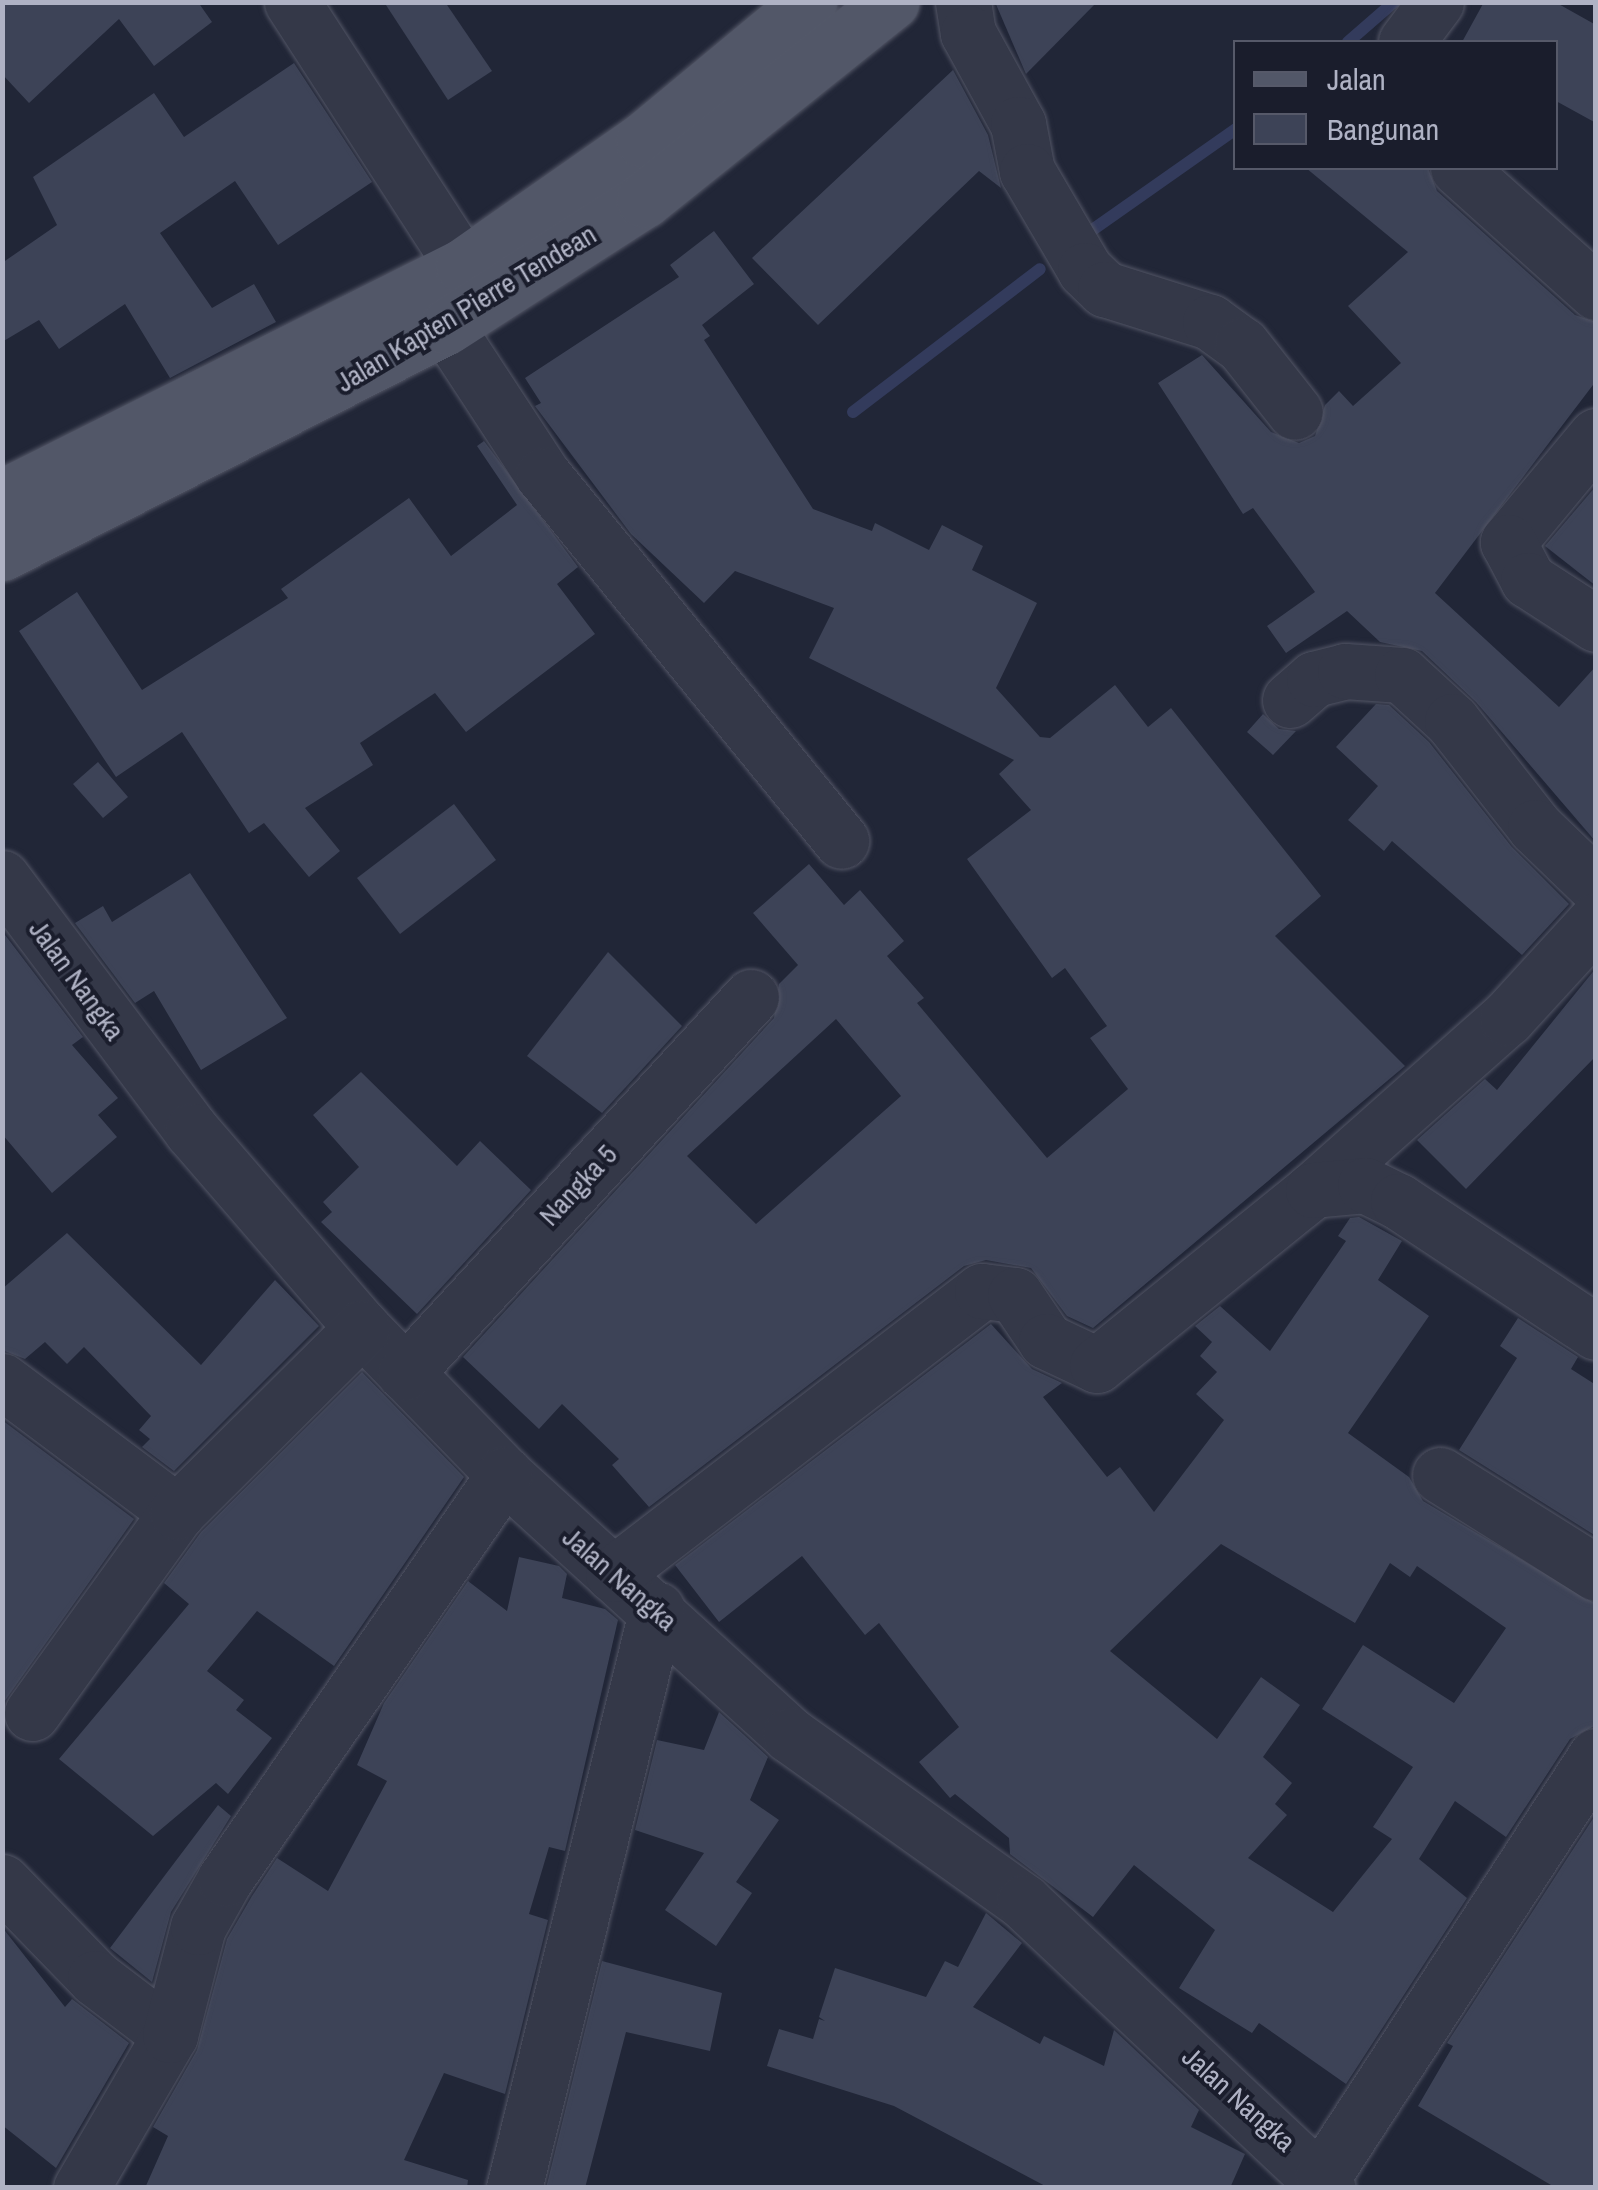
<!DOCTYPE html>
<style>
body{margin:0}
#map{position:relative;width:1598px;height:2190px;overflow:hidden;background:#212637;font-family:"Archivo Narrow",sans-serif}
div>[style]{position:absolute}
.stream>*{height:12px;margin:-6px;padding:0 6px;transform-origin:6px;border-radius:6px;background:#333b5c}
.building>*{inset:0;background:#3d4357}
.roads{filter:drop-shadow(0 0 2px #525565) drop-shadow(0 0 2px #525565)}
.minor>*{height:55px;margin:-27.5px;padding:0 27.5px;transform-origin:27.5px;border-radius:27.5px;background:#343848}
.major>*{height:55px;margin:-27.5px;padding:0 27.5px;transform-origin:27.5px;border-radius:27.5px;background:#525768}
span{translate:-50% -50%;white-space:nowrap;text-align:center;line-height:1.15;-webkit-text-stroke:8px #1a1d2c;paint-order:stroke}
.street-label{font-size:28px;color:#afb2c4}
.frame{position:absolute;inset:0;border:5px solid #afb2c4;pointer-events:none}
.legend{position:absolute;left:1233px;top:40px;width:325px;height:130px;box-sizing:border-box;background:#1a1d2c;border:2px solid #565969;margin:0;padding:12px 18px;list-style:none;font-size:30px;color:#afb2c4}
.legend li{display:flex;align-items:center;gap:20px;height:50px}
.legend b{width:50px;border:2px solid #565969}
</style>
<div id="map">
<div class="stream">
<i style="left:1348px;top:42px;width:61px;rotate:-41deg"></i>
<i style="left:1088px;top:233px;width:181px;rotate:-35.1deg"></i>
<i style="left:853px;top:412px;width:235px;rotate:-37.4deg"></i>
</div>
<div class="building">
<i style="clip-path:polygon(2px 2px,198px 2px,212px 22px,154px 66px,119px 19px,29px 103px,2px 74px)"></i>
<i style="clip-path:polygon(384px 2px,445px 2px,492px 71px,448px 100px)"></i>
<i style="clip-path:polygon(995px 2px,1097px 2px,1026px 74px)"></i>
<i style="clip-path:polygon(1484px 2px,1555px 2px,1596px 25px,1596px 123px,1556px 101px,1556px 42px,1462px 42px)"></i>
<i style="clip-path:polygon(294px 63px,372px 182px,278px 245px,235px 181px,160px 233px,212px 308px,254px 284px,276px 322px,170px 378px,125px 304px,59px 349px,39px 320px,2px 342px,2px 263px,57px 225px,33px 177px,154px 93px,184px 137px)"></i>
<i style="clip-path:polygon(953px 70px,988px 135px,1001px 188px,979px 171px,818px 325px,752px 258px)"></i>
<i style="clip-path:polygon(1306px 168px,1428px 168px,1437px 191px,1575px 315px,1596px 322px,1596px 381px,1435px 593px,1559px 707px,1596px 666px,1596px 842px,1476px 702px,1422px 651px,1380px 642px,1347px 611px,1286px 653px,1267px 626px,1315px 592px,1253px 508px,1243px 514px,1158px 383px,1202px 355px,1271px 432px,1299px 443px,1315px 436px,1325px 405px,1339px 391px,1353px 406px,1401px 363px,1348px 306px,1408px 252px)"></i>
<i style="clip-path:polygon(evenodd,714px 231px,754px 284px,702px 325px,710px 336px,704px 340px,813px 509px,872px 531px,875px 523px,929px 550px,942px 525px,983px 546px,972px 570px,1037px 603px,996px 688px,1040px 737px,1050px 738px,1115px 685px,1148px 727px,1171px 708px,1321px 896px,1275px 936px,1405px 1066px,1093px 1328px,1067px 1316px,1031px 1268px,986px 1260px,964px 1266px,649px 1507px,612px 1465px,619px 1459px,562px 1404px,539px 1429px,463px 1357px,774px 1018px,779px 984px,798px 965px,753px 913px,809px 864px,844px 905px,860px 890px,904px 941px,887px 956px,924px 998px,917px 1003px,1047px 1158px,1128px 1089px,1090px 1038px,1107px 1026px,1065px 968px,1052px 978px,967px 859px,1031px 810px,999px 774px,1014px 760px,809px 658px,834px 608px,735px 571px,704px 603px,631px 534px,535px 406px,541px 403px,525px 378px,679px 277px,670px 265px,714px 231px,836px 1019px,901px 1096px,756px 1224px,687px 1156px,836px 1019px)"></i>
<i style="clip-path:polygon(484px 441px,578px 567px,557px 584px,595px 634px,466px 732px,435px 693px,360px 743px,373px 765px,305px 808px,340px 851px,309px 877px,264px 823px,249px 833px,182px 732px,116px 777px,19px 631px,77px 592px,142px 690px,288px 598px,281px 589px,409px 498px,451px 556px,517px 505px,477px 446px)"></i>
<i style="clip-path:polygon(1596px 486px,1596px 586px,1545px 546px)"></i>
<i style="clip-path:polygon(1376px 704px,1389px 705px,1429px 742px,1511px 846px,1569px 904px,1522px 955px,1392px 841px,1384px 851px,1348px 820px,1378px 786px,1336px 747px)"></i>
<i style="clip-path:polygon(1263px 714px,1279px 729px,1296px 731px,1273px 755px,1247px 732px)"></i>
<i style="clip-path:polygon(98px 762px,128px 797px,103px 818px,73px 784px)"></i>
<i style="clip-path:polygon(454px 804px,496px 860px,400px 934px,357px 878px)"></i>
<i style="clip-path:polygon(190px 873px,287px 1018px,201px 1070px,154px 991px,135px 1003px,75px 923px,103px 906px,112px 922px)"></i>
<i style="clip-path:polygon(2px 931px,83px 1037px,72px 1045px,118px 1098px,98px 1115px,117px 1137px,52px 1193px,2px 1134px)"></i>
<i style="clip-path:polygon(608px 952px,682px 1026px,602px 1113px,527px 1056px)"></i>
<i style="clip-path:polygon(1596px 968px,1596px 1056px,1466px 1189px,1417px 1140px,1485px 1079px,1497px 1090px)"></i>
<i style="clip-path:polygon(361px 1072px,457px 1166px,480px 1141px,531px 1190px,417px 1314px,321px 1222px,332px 1212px,323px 1202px,359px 1167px,313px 1115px)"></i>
<i style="clip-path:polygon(evenodd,1359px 1217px,1402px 1241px,1378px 1280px,1429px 1316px,1348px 1433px,1409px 1477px,1423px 1501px,1596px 1604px,1596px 1725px,1570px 1739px,1506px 1837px,1455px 1801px,1419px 1859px,1467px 1898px,1346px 2084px,1259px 2023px,1252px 2033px,1179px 1988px,1215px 1930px,1134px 1865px,1093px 1917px,1010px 1854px,1009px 1838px,955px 1794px,950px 1798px,919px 1762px,959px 1727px,879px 1623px,865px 1635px,802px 1556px,719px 1622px,675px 1565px,991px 1324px,1032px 1369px,1062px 1383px,1043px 1397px,1107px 1477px,1120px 1467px,1154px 1512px,1224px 1420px,1196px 1394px,1217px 1372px,1200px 1356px,1212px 1342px,1195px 1326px,1220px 1306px,1270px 1351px,1346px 1241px,1338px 1236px,1350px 1218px,1359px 1217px,1221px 1544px,1355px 1623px,1390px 1563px,1410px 1577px,1417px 1566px,1506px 1628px,1454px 1703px,1363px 1645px,1322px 1709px,1413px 1767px,1373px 1827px,1392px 1839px,1333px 1912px,1248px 1858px,1287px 1815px,1275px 1804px,1292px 1783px,1263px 1757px,1300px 1705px,1261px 1677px,1217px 1739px,1110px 1651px,1221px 1544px)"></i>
<i style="clip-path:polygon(67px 1233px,201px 1365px,275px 1280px,319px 1326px,174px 1471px,142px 1447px,150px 1439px,139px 1430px,151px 1416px,84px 1347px,67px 1364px,45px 1342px,25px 1359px,2px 1350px,2px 1289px)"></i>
<i style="clip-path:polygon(1518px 1318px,1578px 1357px,1571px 1369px,1596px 1385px,1596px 1536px,1459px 1450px,1517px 1358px,1500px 1346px)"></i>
<i style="clip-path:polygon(362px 1372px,464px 1477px,334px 1666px,257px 1611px,207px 1671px,244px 1700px,236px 1710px,272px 1738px,228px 1794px,216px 1783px,153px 1836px,59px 1759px,189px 1604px,164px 1583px,201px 1532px)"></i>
<i style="clip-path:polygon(2px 1420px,134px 1519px,2px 1705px)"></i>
<i style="clip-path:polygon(519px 1557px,559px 1566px,567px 1574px,562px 1598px,605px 1609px,618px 1620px,565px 1851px,549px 1847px,529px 1914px,548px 1920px,505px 2094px,444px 2073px,404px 2160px,468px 2180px,467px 2188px,145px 2188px,168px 2136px,153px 2127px,197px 2050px,227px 1939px,252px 1896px,277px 1858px,328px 1891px,387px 1781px,357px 1765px,384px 1703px,468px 1581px,507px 1611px)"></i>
<i style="clip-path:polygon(719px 1712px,768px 1757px,750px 1800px,779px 1820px,736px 1882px,752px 1893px,716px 1946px,665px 1910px,704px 1853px,635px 1830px,657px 1740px,704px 1750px)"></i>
<i style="clip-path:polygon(218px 1805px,231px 1816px,171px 1912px,152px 1982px,110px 1948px)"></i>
<i style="clip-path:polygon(1596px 1814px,1596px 2188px,1556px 2188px,1418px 2106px,1453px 2046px,1447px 2043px)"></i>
<i style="clip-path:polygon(986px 1913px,1022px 1943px,973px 2007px,1040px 2044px,1044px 2036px,1104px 2066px,1114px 2030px,1199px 2110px,1191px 2127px,1245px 2154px,1230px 2188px,1049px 2188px,894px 2106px,767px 2066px,779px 2029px,813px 2039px,819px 2019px,825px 2021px,819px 2017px,835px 1968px,926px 1997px,945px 1961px,958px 1967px)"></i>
<i style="clip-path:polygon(2px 1927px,65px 2007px,72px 1999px,129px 2043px,56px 2168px,2px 2125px)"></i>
<i style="clip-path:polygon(602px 1961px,722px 1993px,710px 2051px,626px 2032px,585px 2188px,546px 2188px)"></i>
</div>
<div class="roads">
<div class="minor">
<i style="left:292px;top:2px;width:315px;rotate:57.1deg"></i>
<i style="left:963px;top:2px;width:31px;rotate:81deg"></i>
<i style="left:968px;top:33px;width:104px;rotate:61.2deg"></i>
<i style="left:1018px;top:124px;width:48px;rotate:79.2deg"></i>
<i style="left:1027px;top:171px;width:115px;rotate:59.6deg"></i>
<i style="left:1085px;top:270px;width:28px;rotate:44deg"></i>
<i style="left:1105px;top:289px;width:110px;rotate:17.4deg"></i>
<i style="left:1210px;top:322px;width:39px;rotate:36deg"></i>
<i style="left:1242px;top:345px;width:85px;rotate:51.7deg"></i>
<i style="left:1406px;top:42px;width:50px;rotate:-53.1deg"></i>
<i style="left:1458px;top:168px;width:186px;rotate:41.9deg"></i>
<i style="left:446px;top:327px;width:177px;rotate:56.8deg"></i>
<i style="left:543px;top:475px;width:472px;rotate:50.8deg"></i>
<i style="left:1596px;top:436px;width:138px;rotate:129.7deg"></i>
<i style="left:1508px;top:542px;width:43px;rotate:62.2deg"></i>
<i style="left:1528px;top:580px;width:81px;rotate:32.9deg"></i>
<i style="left:1290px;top:700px;width:32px;rotate:-41deg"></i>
<i style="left:1314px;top:679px;width:32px;rotate:-14deg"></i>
<i style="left:1345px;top:671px;width:57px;rotate:4deg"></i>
<i style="left:1402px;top:675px;width:68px;rotate:42.6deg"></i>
<i style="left:1452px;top:721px;width:135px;rotate:51.9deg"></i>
<i style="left:1535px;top:827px;width:85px;rotate:44deg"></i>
<i style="left:2px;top:878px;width:316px;rotate:53.1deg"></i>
<i style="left:192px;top:1131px;width:260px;rotate:49.2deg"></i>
<i style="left:362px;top:1328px;width:204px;rotate:45.8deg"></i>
<i style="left:504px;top:1474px;width:387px;rotate:42.4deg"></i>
<i style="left:790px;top:1735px;width:287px;rotate:35.5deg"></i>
<i style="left:1024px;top:1902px;width:417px;rotate:43.3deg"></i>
<i style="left:1313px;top:1190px;width:259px;rotate:-41.6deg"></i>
<i style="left:1507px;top:1018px;width:132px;rotate:-47.5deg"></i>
<i style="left:405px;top:1373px;width:511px;rotate:-47.38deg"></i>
<i style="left:2px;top:1381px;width:219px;rotate:36.8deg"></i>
<i style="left:1440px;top:1475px;width:184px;rotate:32.1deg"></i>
<i style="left:613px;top:1574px;width:465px;rotate:-37.5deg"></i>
<i style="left:982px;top:1291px;width:33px;rotate:7deg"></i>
<i style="left:1015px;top:1295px;width:55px;rotate:56deg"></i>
<i style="left:1046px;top:1341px;width:56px;rotate:25.2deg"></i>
<i style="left:1097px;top:1365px;width:278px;rotate:-39deg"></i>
<i style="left:1313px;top:1190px;width:52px;rotate:-5.5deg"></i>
<i style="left:1365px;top:1185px;width:37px;rotate:26deg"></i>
<i style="left:1398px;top:1201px;width:237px;rotate:33.5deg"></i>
<i style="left:32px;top:1713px;width:248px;rotate:-54.2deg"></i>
<i style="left:177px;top:1512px;width:261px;rotate:-44.8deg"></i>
<i style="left:2px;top:1882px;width:134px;rotate:45.9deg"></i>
<i style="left:95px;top:1978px;width:94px;rotate:37.2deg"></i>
<i style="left:1323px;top:2176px;width:501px;rotate:-56.98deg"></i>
<i style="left:81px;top:2188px;width:177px;rotate:-59.8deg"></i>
<i style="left:170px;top:2035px;width:112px;rotate:-75.5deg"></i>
<i style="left:198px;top:1927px;width:55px;rotate:-60.6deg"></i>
<i style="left:225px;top:1879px;width:492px;rotate:-55.4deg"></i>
<i style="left:514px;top:2188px;width:596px;rotate:-76.13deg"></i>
</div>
<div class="major">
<i style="left:2px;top:497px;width:516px;rotate:-26.61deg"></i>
<i style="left:463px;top:266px;width:220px;rotate:-35deg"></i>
<i style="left:643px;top:140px;width:216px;rotate:-39.7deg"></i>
<i style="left:2px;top:553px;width:498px;rotate:-27deg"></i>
<i style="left:446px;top:327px;width:235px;rotate:-32.7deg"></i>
<i style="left:644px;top:200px;width:317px;rotate:-38.7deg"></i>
</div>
</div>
<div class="street-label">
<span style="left:466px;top:308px;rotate:-31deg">Jalan Kapten Pierre Tendean</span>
<span style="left:77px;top:980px;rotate:54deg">Jalan Nangka</span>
<span style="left:578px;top:1185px;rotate:-47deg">Nangka 5</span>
<span style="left:620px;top:1579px;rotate:41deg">Jalan Nangka</span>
<span style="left:1239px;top:2099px;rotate:42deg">Jalan Nangka</span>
</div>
<div class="frame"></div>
<ul class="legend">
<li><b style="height:12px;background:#525768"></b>Jalan</li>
<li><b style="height:28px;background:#3d4357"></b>Bangunan</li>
</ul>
</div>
